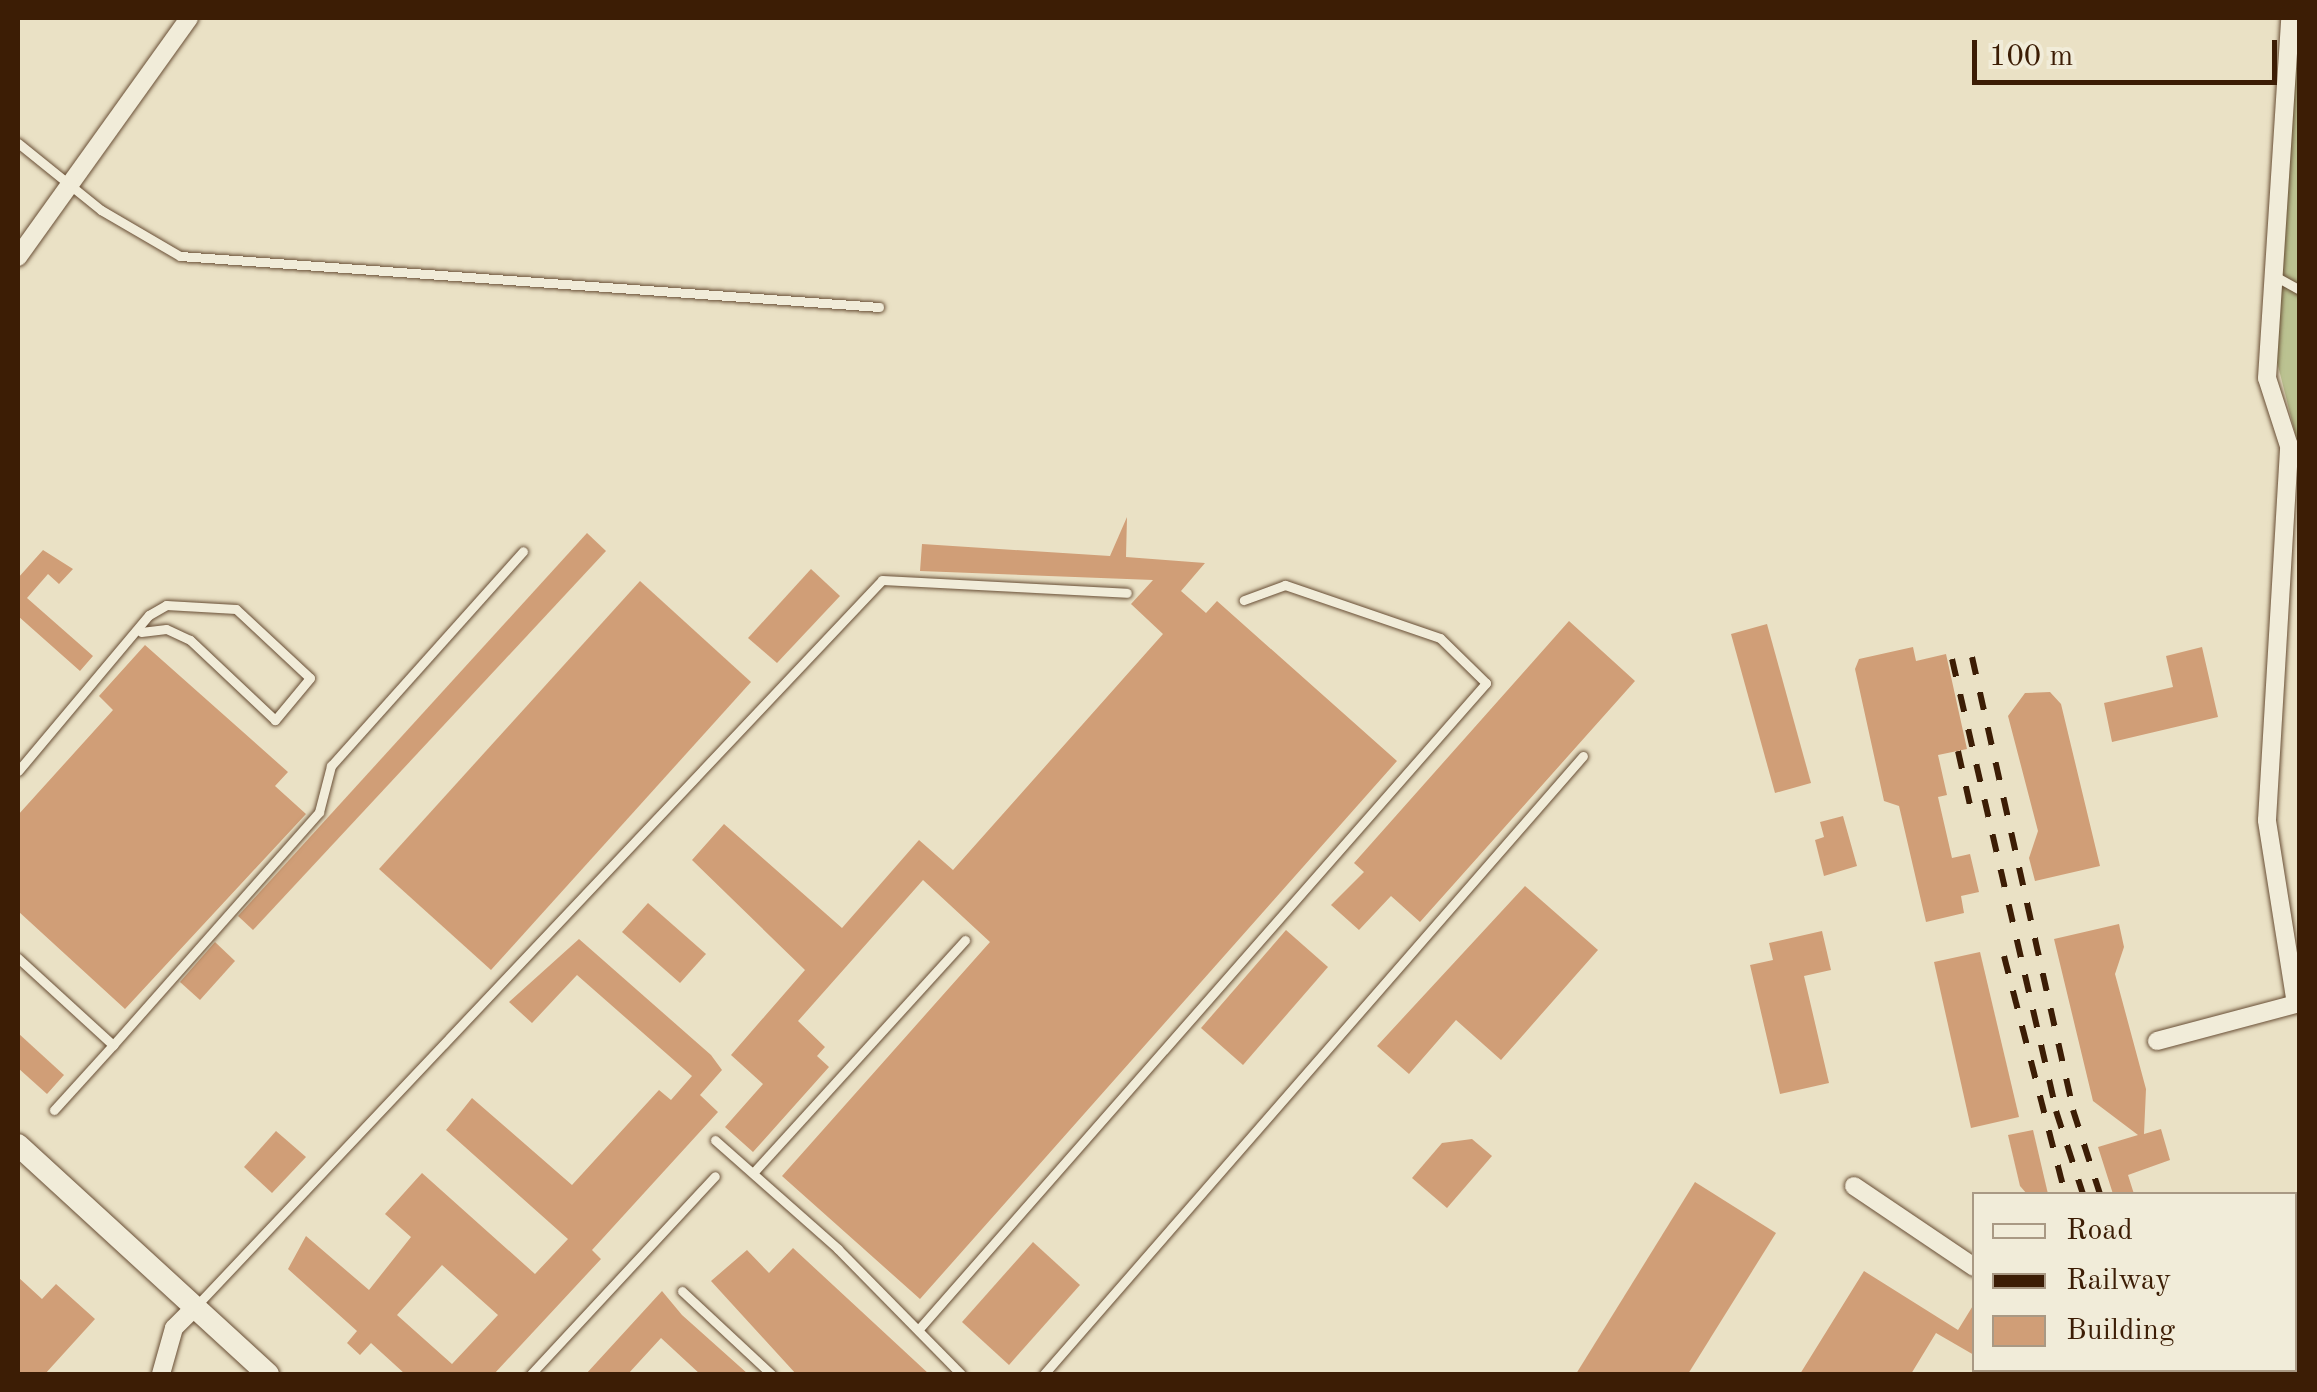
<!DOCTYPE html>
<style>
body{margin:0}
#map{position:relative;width:2317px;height:1392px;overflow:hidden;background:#eae1c5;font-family:"Old Standard TT",serif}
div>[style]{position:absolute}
.green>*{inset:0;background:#bbc291}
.building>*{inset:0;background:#d09e77}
.roads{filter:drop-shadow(0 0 2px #684e35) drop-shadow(0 0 2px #684e35)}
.service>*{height:9px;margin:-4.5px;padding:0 4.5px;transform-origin:4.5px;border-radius:4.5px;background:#f1ecd9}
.minor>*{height:18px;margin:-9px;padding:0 9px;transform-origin:9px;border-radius:9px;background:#f1ecd9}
.tertiary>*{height:22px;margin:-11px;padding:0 11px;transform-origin:11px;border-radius:11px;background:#f1ecd9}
.rail>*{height:6px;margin-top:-3px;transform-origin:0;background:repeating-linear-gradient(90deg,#3c1d05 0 18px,transparent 0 36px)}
span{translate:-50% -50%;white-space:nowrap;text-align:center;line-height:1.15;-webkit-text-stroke:8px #f1ecd9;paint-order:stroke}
.frame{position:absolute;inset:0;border:20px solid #3c1d05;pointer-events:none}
.legend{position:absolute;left:1972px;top:1192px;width:325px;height:180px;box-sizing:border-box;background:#f1ecd9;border:2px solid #a99984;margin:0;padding:12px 18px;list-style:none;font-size:30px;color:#3c1d05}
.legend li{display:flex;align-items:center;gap:20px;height:50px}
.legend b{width:50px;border:2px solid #a99984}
.scale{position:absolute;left:1972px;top:40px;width:305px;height:45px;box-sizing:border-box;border:5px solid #3c1d05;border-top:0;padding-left:12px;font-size:30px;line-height:35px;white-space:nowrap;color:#3c1d05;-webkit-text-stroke:8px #f1ecd9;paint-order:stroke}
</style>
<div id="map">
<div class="green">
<i style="clip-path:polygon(2297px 18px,2299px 18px,2299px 449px,2269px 330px)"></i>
</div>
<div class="building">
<i style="clip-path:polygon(1127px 517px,1126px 557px,1205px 563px,1181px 591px,1206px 613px,1217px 601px,1397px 761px,920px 1299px,782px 1176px,990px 942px,923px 880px,798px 1021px,825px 1047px,817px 1056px,829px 1067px,753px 1152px,725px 1127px,763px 1084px,731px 1055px,805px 970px,692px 860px,724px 824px,842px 928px,919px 840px,953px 870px,1163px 634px,1131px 604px,1153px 580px,920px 571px,922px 544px,1110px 556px)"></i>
<i style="clip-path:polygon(587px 533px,606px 551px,253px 930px,238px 916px)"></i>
<i style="clip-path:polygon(43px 550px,73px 569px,59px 584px,48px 574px,27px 598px,93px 656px,80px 671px,18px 616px,18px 578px)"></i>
<i style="clip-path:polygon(811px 569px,840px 596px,777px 663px,748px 638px)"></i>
<i style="clip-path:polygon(640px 581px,751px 682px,491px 970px,379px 869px)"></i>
<i style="clip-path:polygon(1569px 621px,1635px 681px,1420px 922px,1391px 896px,1359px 930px,1331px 905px,1364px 872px,1354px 863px)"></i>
<i style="clip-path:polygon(1767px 624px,1811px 783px,1775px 793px,1731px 634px)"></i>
<i style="clip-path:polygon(145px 645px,288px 772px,275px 786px,306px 814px,125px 1009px,18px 911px,18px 815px,113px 710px,99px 696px)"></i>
<i style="clip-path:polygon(1913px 647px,1916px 661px,1946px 654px,1967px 749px,1938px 755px,1947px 795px,1938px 797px,1952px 858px,1970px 854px,1979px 892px,1961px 896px,1964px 913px,1926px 922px,1899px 806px,1884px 801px,1855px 669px,1859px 659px)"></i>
<i style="clip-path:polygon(2202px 647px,2218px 717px,2112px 742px,2104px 703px,2173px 687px,2166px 656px)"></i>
<i style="clip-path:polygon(2050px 692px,2061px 704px,2100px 866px,2035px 881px,2029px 858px,2038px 831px,2008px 716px,2025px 693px)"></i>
<i style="clip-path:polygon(1843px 816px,1857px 866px,1824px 876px,1815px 840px,1824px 837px,1820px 822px)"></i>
<i style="clip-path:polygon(1525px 886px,1598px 950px,1501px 1060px,1456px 1020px,1409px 1074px,1377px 1046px)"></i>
<i style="clip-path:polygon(648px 903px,706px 954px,680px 983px,622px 932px)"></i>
<i style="clip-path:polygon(2119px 924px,2124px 947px,2115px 974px,2146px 1089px,2144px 1134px,2161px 1129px,2170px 1160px,2128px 1175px,2134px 1194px,2113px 1194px,2098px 1147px,2138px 1135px,2093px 1101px,2054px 939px)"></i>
<i style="clip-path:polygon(1286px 930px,1328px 967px,1243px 1065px,1201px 1028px)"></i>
<i style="clip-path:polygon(1822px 931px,1831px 970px,1804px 976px,1829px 1083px,1780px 1094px,1750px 965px,1773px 960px,1769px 943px)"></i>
<i style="clip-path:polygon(evenodd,579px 939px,711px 1055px,722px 1070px,700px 1095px,718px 1112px,592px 1250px,601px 1259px,494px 1374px,405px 1374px,371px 1343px,360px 1355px,347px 1343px,357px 1331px,288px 1269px,306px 1236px,369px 1290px,411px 1237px,385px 1214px,422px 1173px,535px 1274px,568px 1239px,446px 1130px,460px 1113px,472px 1098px,572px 1185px,659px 1090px,671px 1100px,692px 1076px,577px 975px,532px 1023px,509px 1002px,579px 939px,442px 1265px,498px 1315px,452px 1364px,397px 1315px,442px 1265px)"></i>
<i style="clip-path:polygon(215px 942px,235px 961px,200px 1000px,180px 982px)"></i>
<i style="clip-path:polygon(1980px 952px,2019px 1117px,1971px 1128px,1934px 962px)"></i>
<i style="clip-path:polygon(18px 1033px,64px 1075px,47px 1094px,18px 1068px)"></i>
<i style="clip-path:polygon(2033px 1130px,2048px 1194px,2027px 1194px,2020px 1186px,2008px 1135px)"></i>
<i style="clip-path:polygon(276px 1131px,306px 1157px,272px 1193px,244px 1167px)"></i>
<i style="clip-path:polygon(1472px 1139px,1492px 1156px,1447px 1208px,1412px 1178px,1442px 1143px)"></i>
<i style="clip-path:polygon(1695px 1182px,1776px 1233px,1688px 1374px,1576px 1374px)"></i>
<i style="clip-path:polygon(1033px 1242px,1080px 1285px,1009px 1365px,962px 1322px)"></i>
<i style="clip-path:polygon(793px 1248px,929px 1374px,796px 1374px,711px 1281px,747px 1250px,769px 1273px)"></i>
<i style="clip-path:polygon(1864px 1271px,1958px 1330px,1974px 1304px,1974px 1355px,1936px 1333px,1911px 1374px,1800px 1374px)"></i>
<i style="clip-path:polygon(18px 1277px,42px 1299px,56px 1284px,95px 1319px,45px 1374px,18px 1374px)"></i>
<i style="clip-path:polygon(662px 1291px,682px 1315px,748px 1374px,700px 1374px,661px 1338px,628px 1374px,586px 1374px)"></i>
</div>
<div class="roads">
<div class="service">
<i style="left:18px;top:143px;width:107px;rotate:38.9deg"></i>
<i style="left:101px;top:210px;width:91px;rotate:30.2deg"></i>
<i style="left:180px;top:256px;width:701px;rotate:4.17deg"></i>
<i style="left:2273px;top:275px;width:31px;rotate:29deg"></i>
<i style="left:18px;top:771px;width:204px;rotate:-50deg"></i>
<i style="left:149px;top:615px;width:20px;rotate:-30deg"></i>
<i style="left:166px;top:605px;width:70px;rotate:3.3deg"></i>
<i style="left:236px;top:609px;width:101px;rotate:43deg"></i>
<i style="left:310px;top:678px;width:55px;rotate:129.8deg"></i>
<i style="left:275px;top:720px;width:117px;rotate:-136.7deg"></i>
<i style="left:190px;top:640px;width:26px;rotate:-155deg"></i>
<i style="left:166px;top:629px;width:25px;rotate:173deg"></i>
<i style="left:18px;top:958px;width:129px;rotate:42.5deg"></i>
<i style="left:113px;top:1045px;width:311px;rotate:-48.5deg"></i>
<i style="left:319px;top:812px;width:48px;rotate:-75.4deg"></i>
<i style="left:331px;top:766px;width:288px;rotate:-48.2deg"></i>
<i style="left:54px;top:1110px;width:88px;rotate:-47.8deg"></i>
<i style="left:715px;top:1140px;width:164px;rotate:41.5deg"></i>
<i style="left:838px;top:1249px;width:175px;rotate:45.5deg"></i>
<i style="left:753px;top:1173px;width:315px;rotate:-47.7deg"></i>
<i style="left:682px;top:1291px;width:122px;rotate:43deg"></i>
<i style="left:197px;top:1305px;width:997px;rotate:-46.62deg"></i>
<i style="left:882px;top:580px;width:245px;rotate:3deg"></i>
<i style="left:918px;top:1330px;width:861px;rotate:-48.72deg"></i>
<i style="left:1486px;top:683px;width:64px;rotate:-135.6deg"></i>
<i style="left:1440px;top:638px;width:164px;rotate:-161.1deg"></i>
<i style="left:1285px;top:585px;width:44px;rotate:159.9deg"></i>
<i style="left:531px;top:1374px;width:270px;rotate:-47.1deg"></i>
<i style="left:1044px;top:1374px;width:820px;rotate:-48.91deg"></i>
</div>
<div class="minor">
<i style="left:18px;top:257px;width:294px;rotate:-54.4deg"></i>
<i style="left:2157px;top:1041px;width:144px;rotate:-14.9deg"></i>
<i style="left:2296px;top:1004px;width:186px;rotate:-99deg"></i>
<i style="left:2267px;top:820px;width:375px;rotate:-86.6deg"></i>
<i style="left:2289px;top:446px;width:71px;rotate:-107.9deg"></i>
<i style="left:2267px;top:378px;width:361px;rotate:-86.3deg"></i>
<i style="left:1854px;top:1186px;width:145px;rotate:34deg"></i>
<i style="left:2136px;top:1370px;width:9px;rotate:27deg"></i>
<i style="left:161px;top:1374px;width:48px;rotate:-74.2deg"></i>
<i style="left:174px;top:1328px;width:30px;rotate:-45deg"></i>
</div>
<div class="tertiary">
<i style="left:18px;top:1145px;width:339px;rotate:42.5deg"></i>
</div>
</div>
<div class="rail">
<i style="left:1972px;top:657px;width:464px;rotate:77.4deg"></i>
<i style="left:2073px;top:1110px;width:88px;rotate:72.2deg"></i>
<i style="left:1952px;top:659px;width:464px;rotate:77deg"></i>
<i style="left:2056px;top:1111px;width:87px;rotate:72deg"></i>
<i style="left:1958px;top:751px;width:65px;rotate:77.5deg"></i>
<i style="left:2004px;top:956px;width:246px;rotate:75.6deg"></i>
<i style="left:2190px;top:1370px;width:6px;rotate:39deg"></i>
<i style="left:2215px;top:1370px;width:7px;rotate:34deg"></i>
</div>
<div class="frame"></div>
<ul class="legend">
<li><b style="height:12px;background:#f1ecd9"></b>Road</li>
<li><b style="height:12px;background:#3c1d05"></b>Railway</li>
<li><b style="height:28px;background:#d09e77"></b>Building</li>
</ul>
<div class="scale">100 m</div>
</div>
